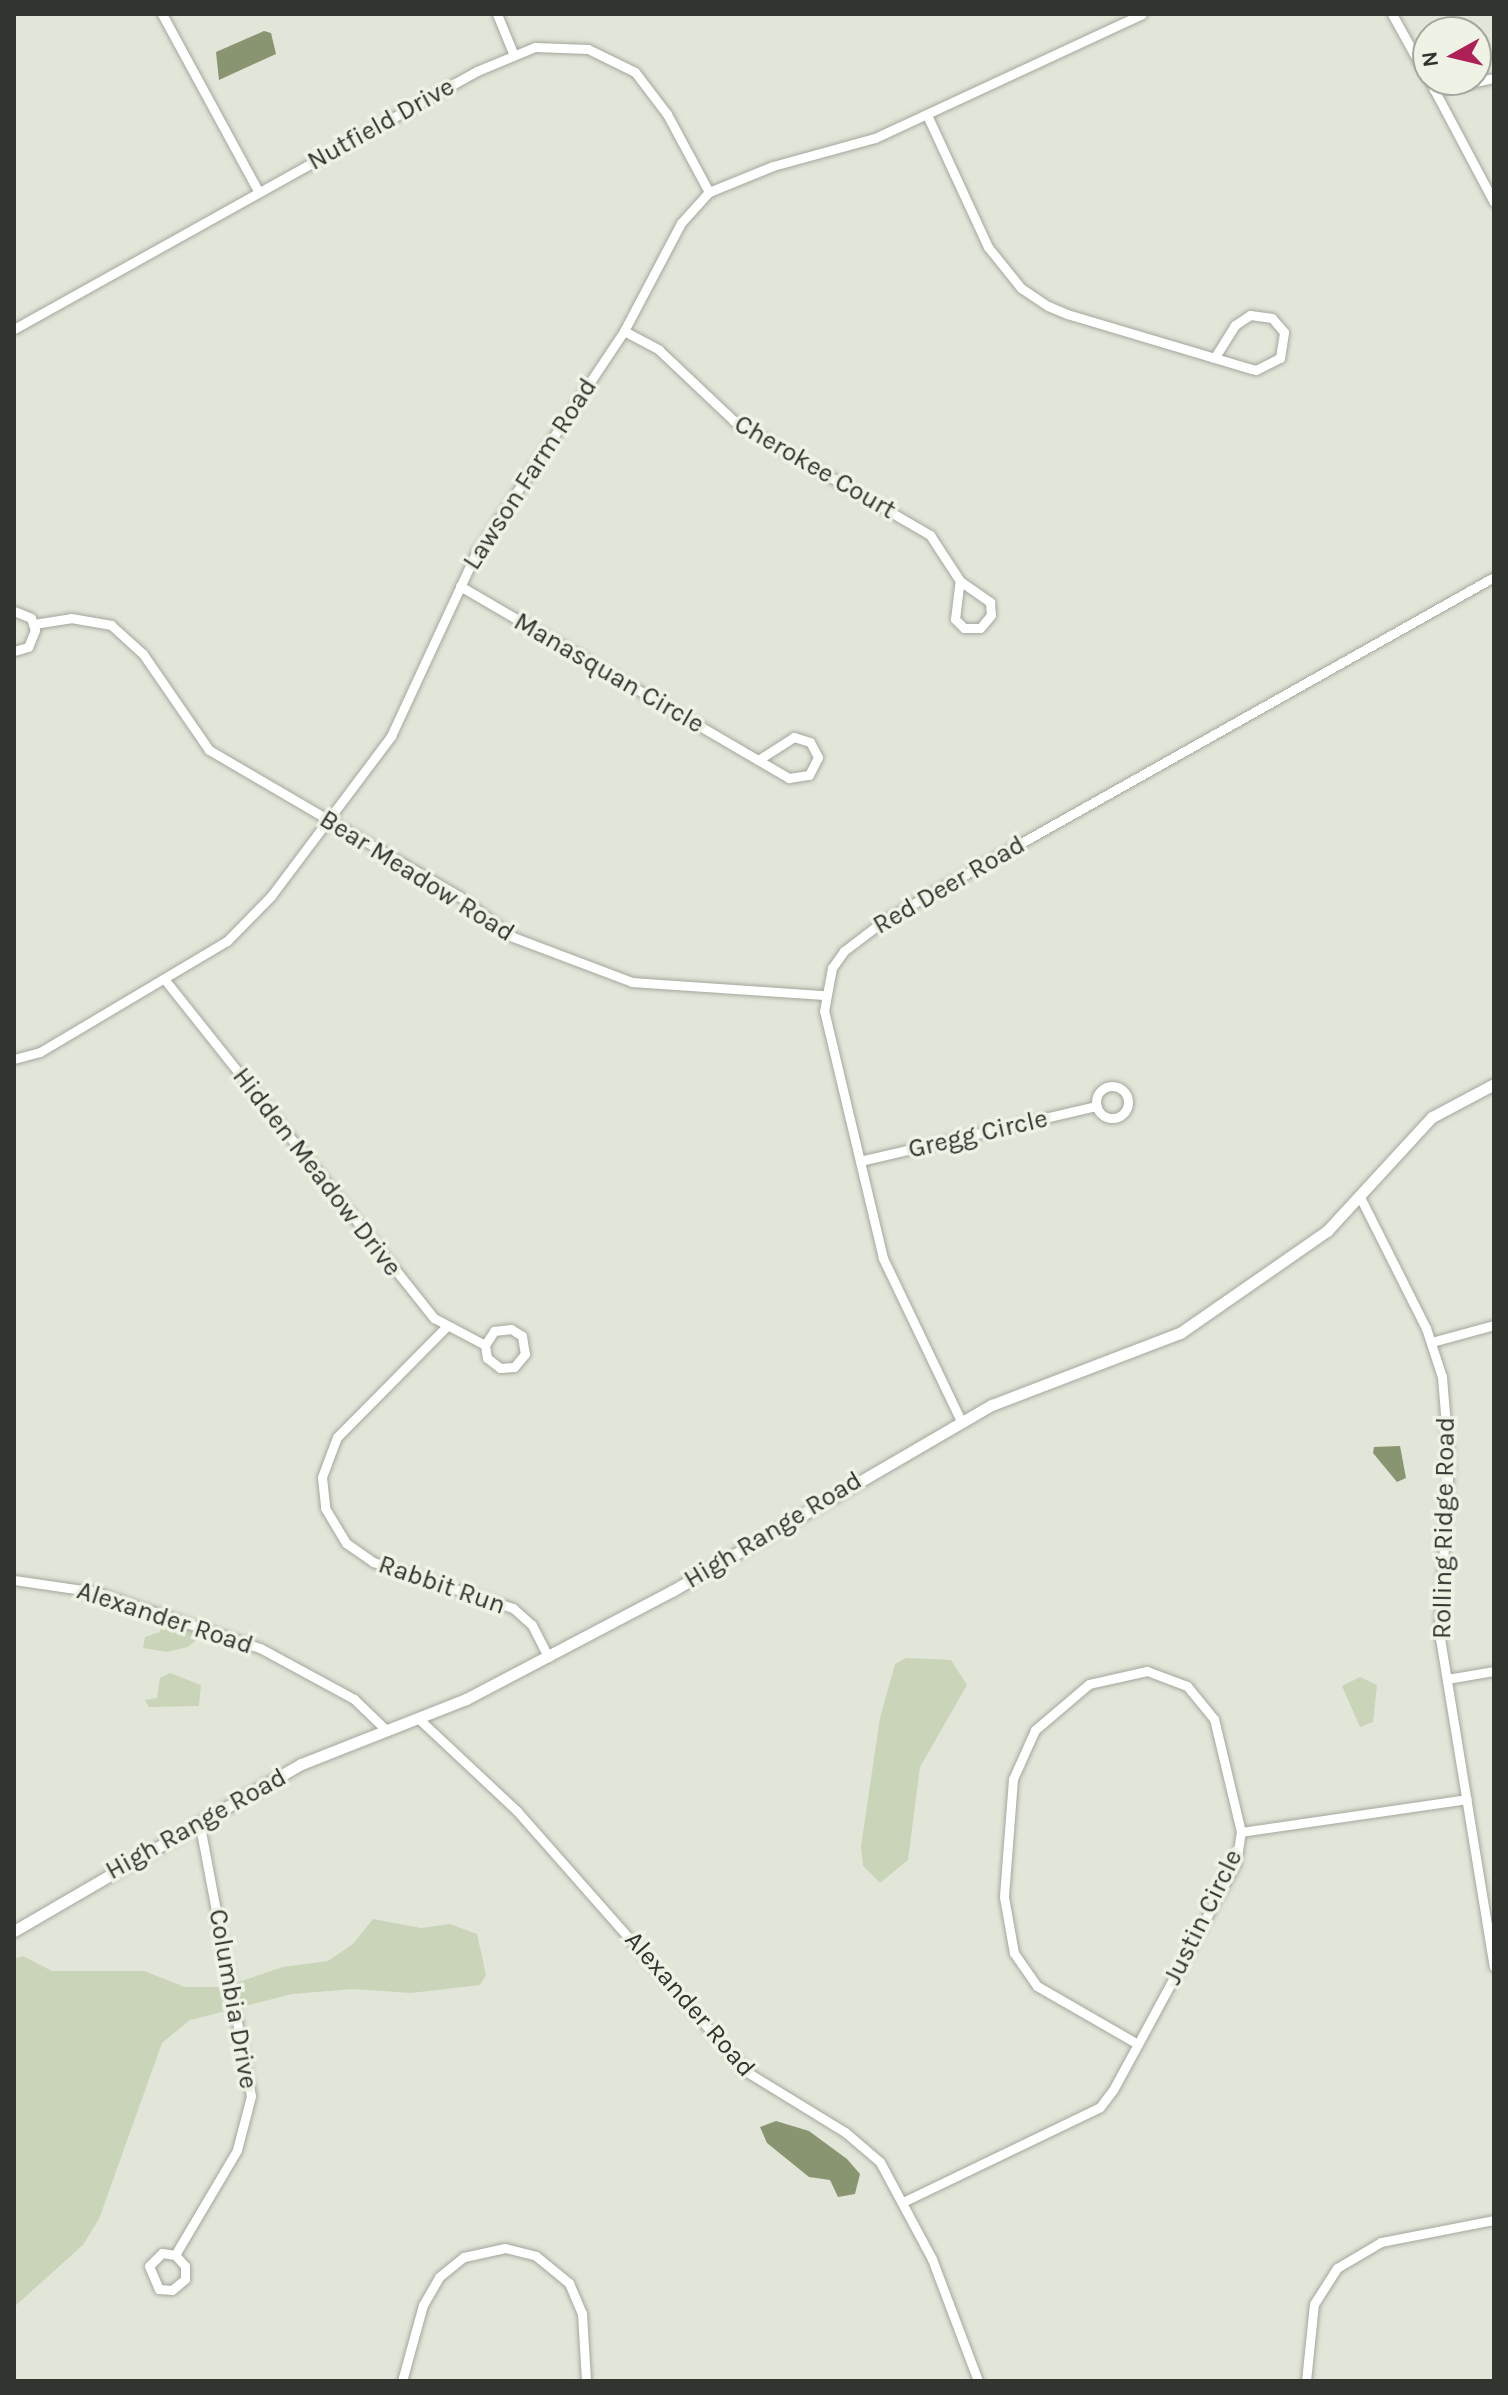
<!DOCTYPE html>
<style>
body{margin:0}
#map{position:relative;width:1508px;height:2395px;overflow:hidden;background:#e1e6d9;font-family:Karla,sans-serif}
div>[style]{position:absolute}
.green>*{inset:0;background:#cad4b8}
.water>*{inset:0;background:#889570}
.roads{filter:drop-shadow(0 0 2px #a3a89c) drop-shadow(0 0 2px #a3a89c)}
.minor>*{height:9px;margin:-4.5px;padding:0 4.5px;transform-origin:4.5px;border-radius:4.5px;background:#fff}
.minor>.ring{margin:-4.5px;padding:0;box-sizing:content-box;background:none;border:9px solid #fff;border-radius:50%}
.tertiary>*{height:11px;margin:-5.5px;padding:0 5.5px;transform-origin:5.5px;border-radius:5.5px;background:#fff}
span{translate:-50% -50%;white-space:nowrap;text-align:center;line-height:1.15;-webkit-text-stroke:7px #eef3e6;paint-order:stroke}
.street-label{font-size:26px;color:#32342f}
.frame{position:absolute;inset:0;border:16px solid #32342f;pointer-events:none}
.north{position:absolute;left:1412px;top:16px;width:80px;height:80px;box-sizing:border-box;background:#eef3e6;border:2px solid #a3a79d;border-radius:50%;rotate:262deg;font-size:22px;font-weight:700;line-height:32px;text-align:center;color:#32342f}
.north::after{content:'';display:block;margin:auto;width:28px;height:36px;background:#af2058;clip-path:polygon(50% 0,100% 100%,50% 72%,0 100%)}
</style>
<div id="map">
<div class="green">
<i style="clip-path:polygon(163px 1619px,173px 1627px,205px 1632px,188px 1647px,167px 1652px,143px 1648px,145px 1637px,160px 1632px)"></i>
<i style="clip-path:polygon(906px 1658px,951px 1660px,967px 1685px,920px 1767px,908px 1860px,880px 1883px,863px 1866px,861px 1846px,880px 1718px,895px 1664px)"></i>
<i style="clip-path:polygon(170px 1673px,201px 1685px,199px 1706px,149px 1707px,145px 1700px,157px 1698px,160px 1678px)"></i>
<i style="clip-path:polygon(1360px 1677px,1377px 1685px,1373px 1722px,1360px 1727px,1342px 1686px)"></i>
<i style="clip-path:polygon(373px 1919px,421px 1928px,450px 1924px,477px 1934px,486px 1975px,480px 1985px,411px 1993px,353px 1989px,292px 1994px,190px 2020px,162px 2043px,99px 2219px,83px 2245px,14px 2307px,14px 1959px,23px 1956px,52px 1971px,144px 1971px,185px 1987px,224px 1987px,283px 1967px,328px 1961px,353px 1944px)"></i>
</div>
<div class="water">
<i style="clip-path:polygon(264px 31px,271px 33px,276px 54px,219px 80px,216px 52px)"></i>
<i style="clip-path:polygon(1400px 1446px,1406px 1478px,1397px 1482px,1373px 1453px,1374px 1447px)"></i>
<i style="clip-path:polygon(776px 2121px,809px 2131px,847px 2159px,860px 2174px,855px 2194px,838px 2197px,830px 2180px,809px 2177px,767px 2143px,760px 2127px)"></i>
</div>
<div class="roads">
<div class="minor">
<i style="left:162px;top:14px;width:201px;rotate:61.5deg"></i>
<i style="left:497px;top:14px;width:42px;rotate:67.7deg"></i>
<i style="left:1392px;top:14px;width:74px;rotate:61deg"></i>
<i style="left:1429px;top:80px;width:138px;rotate:62deg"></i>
<i style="left:1434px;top:90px;width:61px;rotate:-11.3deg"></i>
<i style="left:927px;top:115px;width:145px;rotate:65.2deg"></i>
<i style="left:988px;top:247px;width:53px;rotate:51.2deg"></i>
<i style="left:1021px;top:288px;width:32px;rotate:34deg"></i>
<i style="left:1048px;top:306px;width:21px;rotate:23deg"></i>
<i style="left:1067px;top:314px;width:193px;rotate:16.6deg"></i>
<i style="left:1252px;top:369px;width:4px;rotate:14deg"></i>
<i style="left:1256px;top:370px;width:27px;rotate:-27deg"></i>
<i style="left:1280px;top:358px;width:26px;rotate:-81deg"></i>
<i style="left:1284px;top:332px;width:18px;rotate:-131deg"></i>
<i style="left:1272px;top:318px;width:22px;rotate:-172deg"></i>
<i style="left:1250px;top:315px;width:18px;rotate:146deg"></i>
<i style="left:1235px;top:325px;width:39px;rotate:122deg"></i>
<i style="left:14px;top:329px;width:530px;rotate:-29.13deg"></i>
<i style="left:477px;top:71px;width:63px;rotate:-22.5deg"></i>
<i style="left:535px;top:47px;width:53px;rotate:2.2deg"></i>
<i style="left:588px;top:49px;width:52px;rotate:26.1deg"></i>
<i style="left:635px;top:72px;width:53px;rotate:52.7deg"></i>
<i style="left:667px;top:114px;width:89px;rotate:61.7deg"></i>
<i style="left:624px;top:331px;width:40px;rotate:28deg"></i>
<i style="left:659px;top:350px;width:103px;rotate:43.4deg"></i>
<i style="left:734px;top:421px;width:227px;rotate:30.2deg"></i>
<i style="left:930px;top:535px;width:55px;rotate:56.9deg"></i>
<i style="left:960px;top:581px;width:37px;rotate:35deg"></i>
<i style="left:990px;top:602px;width:13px;rotate:86deg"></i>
<i style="left:991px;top:615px;width:17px;rotate:130deg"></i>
<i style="left:980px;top:628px;width:16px;rotate:180deg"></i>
<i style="left:964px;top:628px;width:13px;rotate:-135deg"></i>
<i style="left:955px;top:619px;width:38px;rotate:-83deg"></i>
<i style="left:460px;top:586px;width:381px;rotate:30.3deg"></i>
<i style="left:789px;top:778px;width:20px;rotate:-9deg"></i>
<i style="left:809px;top:775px;width:20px;rotate:-63deg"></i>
<i style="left:818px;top:757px;width:17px;rotate:-118deg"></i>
<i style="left:810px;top:742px;width:17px;rotate:-163deg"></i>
<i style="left:794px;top:737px;width:43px;rotate:147.4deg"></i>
<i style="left:14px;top:611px;width:18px;rotate:22deg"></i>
<i style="left:31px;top:618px;width:13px;rotate:72deg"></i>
<i style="left:35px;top:630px;width:18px;rotate:112deg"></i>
<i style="left:28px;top:647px;width:15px;rotate:164deg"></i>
<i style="left:34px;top:624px;width:37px;rotate:-9deg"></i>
<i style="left:71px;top:618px;width:41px;rotate:9.9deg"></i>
<i style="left:111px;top:625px;width:43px;rotate:42.2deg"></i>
<i style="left:143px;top:654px;width:116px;rotate:55.5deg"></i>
<i style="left:209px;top:750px;width:290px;rotate:30.3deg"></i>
<i style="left:459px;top:896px;width:68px;rotate:37.2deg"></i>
<i style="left:513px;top:937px;width:127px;rotate:20.7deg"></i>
<i style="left:632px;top:982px;width:192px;rotate:3.9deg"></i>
<i style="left:165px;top:980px;width:432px;rotate:51.5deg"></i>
<i style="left:434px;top:1318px;width:58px;rotate:27.9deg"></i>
<i style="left:485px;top:1345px;width:17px;rotate:-57deg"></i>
<i style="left:494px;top:1331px;width:17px;rotate:-7deg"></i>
<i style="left:511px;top:1329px;width:13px;rotate:32deg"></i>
<i style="left:522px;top:1336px;width:18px;rotate:81deg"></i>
<i style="left:525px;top:1354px;width:17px;rotate:130deg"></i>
<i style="left:514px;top:1367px;width:14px;rotate:176deg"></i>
<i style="left:500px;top:1368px;width:16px;rotate:-142deg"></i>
<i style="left:487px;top:1358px;width:13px;rotate:-99deg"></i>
<i style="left:14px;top:1059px;width:27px;rotate:-15deg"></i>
<i style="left:40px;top:1052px;width:217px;rotate:-30.7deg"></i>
<i style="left:227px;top:941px;width:63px;rotate:-45.6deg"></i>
<i style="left:271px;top:896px;width:200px;rotate:-53.1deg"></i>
<i style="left:391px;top:736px;width:202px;rotate:-65.1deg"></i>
<i style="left:476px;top:553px;width:267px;rotate:-56.3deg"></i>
<i style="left:624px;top:331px;width:122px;rotate:-62.2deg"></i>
<i style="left:681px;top:223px;width:42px;rotate:-47.9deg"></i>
<i style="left:709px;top:192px;width:69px;rotate:-22.1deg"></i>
<i style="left:773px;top:166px;width:106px;rotate:-15.4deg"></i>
<i style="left:875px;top:138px;width:294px;rotate:-24.9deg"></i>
<i class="ring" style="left:1096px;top:1086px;width:23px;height:23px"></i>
<i style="left:860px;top:1161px;width:243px;rotate:-13.1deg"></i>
<i style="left:1361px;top:1199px;width:144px;rotate:63.3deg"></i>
<i style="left:1426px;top:1328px;width:52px;rotate:71.9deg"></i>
<i style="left:1442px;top:1377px;width:85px;rotate:85.3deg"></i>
<i style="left:1449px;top:1462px;width:170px;rotate:93.4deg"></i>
<i style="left:1439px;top:1632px;width:339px;rotate:80.7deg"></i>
<i style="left:445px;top:1328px;width:153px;rotate:134.7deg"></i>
<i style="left:337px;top:1437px;width:43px;rotate:110.6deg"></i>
<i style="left:322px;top:1477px;width:31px;rotate:84deg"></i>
<i style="left:325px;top:1508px;width:41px;rotate:59deg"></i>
<i style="left:346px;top:1543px;width:33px;rotate:35deg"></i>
<i style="left:373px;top:1562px;width:147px;rotate:18.2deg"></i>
<i style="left:513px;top:1608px;width:25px;rotate:42deg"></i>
<i style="left:532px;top:1625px;width:36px;rotate:63deg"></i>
<i style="left:1432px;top:1342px;width:64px;rotate:-15.3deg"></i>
<i style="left:961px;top:1421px;width:181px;rotate:-115.6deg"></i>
<i style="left:883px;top:1258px;width:254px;rotate:-103.4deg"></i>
<i style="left:824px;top:1011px;width:44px;rotate:-79.5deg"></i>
<i style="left:832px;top:968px;width:21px;rotate:-55deg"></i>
<i style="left:844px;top:951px;width:53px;rotate:-37.3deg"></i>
<i style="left:886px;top:919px;width:698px;rotate:-29.36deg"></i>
<i style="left:14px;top:1580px;width:83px;rotate:8.3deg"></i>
<i style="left:96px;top:1592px;width:173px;rotate:18.9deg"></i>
<i style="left:260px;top:1648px;width:107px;rotate:28.5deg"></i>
<i style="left:354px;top:1699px;width:45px;rotate:44.1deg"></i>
<i style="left:1447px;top:1679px;width:48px;rotate:-9.7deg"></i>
<i style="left:419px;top:1719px;width:134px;rotate:43.2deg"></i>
<i style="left:517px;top:1811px;width:348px;rotate:48.6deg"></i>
<i style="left:747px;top:2072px;width:115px;rotate:31.5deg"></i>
<i style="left:845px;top:2132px;width:46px;rotate:40.6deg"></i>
<i style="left:880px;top:2162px;width:110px;rotate:61.8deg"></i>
<i style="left:932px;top:2259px;width:130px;rotate:69.3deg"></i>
<i style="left:1241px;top:1832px;width:228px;rotate:-8.3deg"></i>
<i style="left:905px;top:2201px;width:216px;rotate:-25.7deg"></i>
<i style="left:1100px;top:2107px;width:21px;rotate:-53deg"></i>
<i style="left:1113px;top:2090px;width:52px;rotate:-61.5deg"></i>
<i style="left:1138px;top:2044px;width:206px;rotate:-61.6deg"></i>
<i style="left:1236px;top:1863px;width:31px;rotate:-81deg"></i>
<i style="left:1241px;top:1832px;width:116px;rotate:-103.4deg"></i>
<i style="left:1214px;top:1719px;width:43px;rotate:-129.3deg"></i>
<i style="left:1187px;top:1686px;width:43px;rotate:-159.4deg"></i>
<i style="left:1147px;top:1671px;width:59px;rotate:167.4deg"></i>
<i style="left:1089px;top:1684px;width:71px;rotate:139.6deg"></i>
<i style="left:1035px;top:1730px;width:54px;rotate:114.2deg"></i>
<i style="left:1013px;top:1779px;width:118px;rotate:94.4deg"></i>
<i style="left:1004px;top:1897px;width:57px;rotate:79.9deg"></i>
<i style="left:1014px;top:1953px;width:40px;rotate:55.1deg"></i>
<i style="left:1037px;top:1986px;width:116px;rotate:29.9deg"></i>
<i style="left:175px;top:2255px;width:13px;rotate:-171deg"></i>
<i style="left:162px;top:2253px;width:18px;rotate:135deg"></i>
<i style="left:149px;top:2266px;width:25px;rotate:67deg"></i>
<i style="left:159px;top:2289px;width:13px;rotate:4deg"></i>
<i style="left:172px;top:2290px;width:17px;rotate:-40deg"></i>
<i style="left:185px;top:2279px;width:13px;rotate:-90deg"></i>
<i style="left:185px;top:2266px;width:15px;rotate:-132deg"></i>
<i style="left:175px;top:2255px;width:122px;rotate:-59.4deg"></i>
<i style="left:237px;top:2150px;width:56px;rotate:-75.5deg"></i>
<i style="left:251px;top:2096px;width:279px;rotate:-100.7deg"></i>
<i style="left:402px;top:2381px;width:79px;rotate:-74.6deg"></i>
<i style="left:423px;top:2305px;width:32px;rotate:-60deg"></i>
<i style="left:439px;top:2277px;width:32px;rotate:-39deg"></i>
<i style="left:464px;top:2257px;width:42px;rotate:-12.4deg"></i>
<i style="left:505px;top:2248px;width:32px;rotate:14deg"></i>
<i style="left:536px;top:2256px;width:43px;rotate:39.3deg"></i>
<i style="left:569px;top:2283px;width:33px;rotate:67deg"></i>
<i style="left:582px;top:2313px;width:68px;rotate:86.6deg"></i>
<i style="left:1306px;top:2381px;width:77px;rotate:-84.1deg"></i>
<i style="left:1314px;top:2304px;width:43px;rotate:-57.4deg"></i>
<i style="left:1337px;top:2268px;width:51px;rotate:-30.6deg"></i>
<i style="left:1381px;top:2242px;width:115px;rotate:-11deg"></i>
</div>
<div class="tertiary">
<i style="left:14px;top:1931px;width:332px;rotate:-30.2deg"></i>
<i style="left:301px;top:1764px;width:177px;rotate:-21.5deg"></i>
<i style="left:466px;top:1699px;width:233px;rotate:-27.7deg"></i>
<i style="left:672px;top:1591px;width:370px;rotate:-30.2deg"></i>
<i style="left:992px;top:1405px;width:201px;rotate:-21deg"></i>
<i style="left:1180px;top:1333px;width:179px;rotate:-34.8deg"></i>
<i style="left:1327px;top:1231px;width:155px;rotate:-47.4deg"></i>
<i style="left:1432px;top:1117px;width:70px;rotate:-28deg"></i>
</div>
</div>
<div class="street-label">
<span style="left:381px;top:124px;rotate:-29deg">Nutfield Drive</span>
<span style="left:815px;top:467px;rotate:30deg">Cherokee Court</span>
<span style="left:530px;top:474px;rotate:-57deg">Lawson Farm Road</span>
<span style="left:609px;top:673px;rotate:30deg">Manasquan Circle</span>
<span style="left:417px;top:876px;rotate:32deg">Bear Meadow Road</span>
<span style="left:949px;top:885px;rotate:-30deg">Red Deer Road</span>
<span style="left:978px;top:1134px;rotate:-13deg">Gregg Circle</span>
<span style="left:317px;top:1172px;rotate:52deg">Hidden Meadow Drive</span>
<span style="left:1444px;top:1528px;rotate:-89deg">Rolling Ridge Road</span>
<span style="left:773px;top:1530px;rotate:-31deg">High Range Road</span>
<span style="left:442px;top:1585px;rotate:19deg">Rabbit Run</span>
<span style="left:165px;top:1618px;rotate:18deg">Alexander Road</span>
<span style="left:196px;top:1824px;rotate:-29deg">High Range Road</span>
<span style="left:1203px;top:1917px;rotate:-64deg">Justin Circle</span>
<span style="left:233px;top:1999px;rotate:80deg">Columbia Drive</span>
<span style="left:690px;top:2004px;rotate:49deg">Alexander Road</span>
</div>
<div class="frame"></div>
<div class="north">N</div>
</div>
